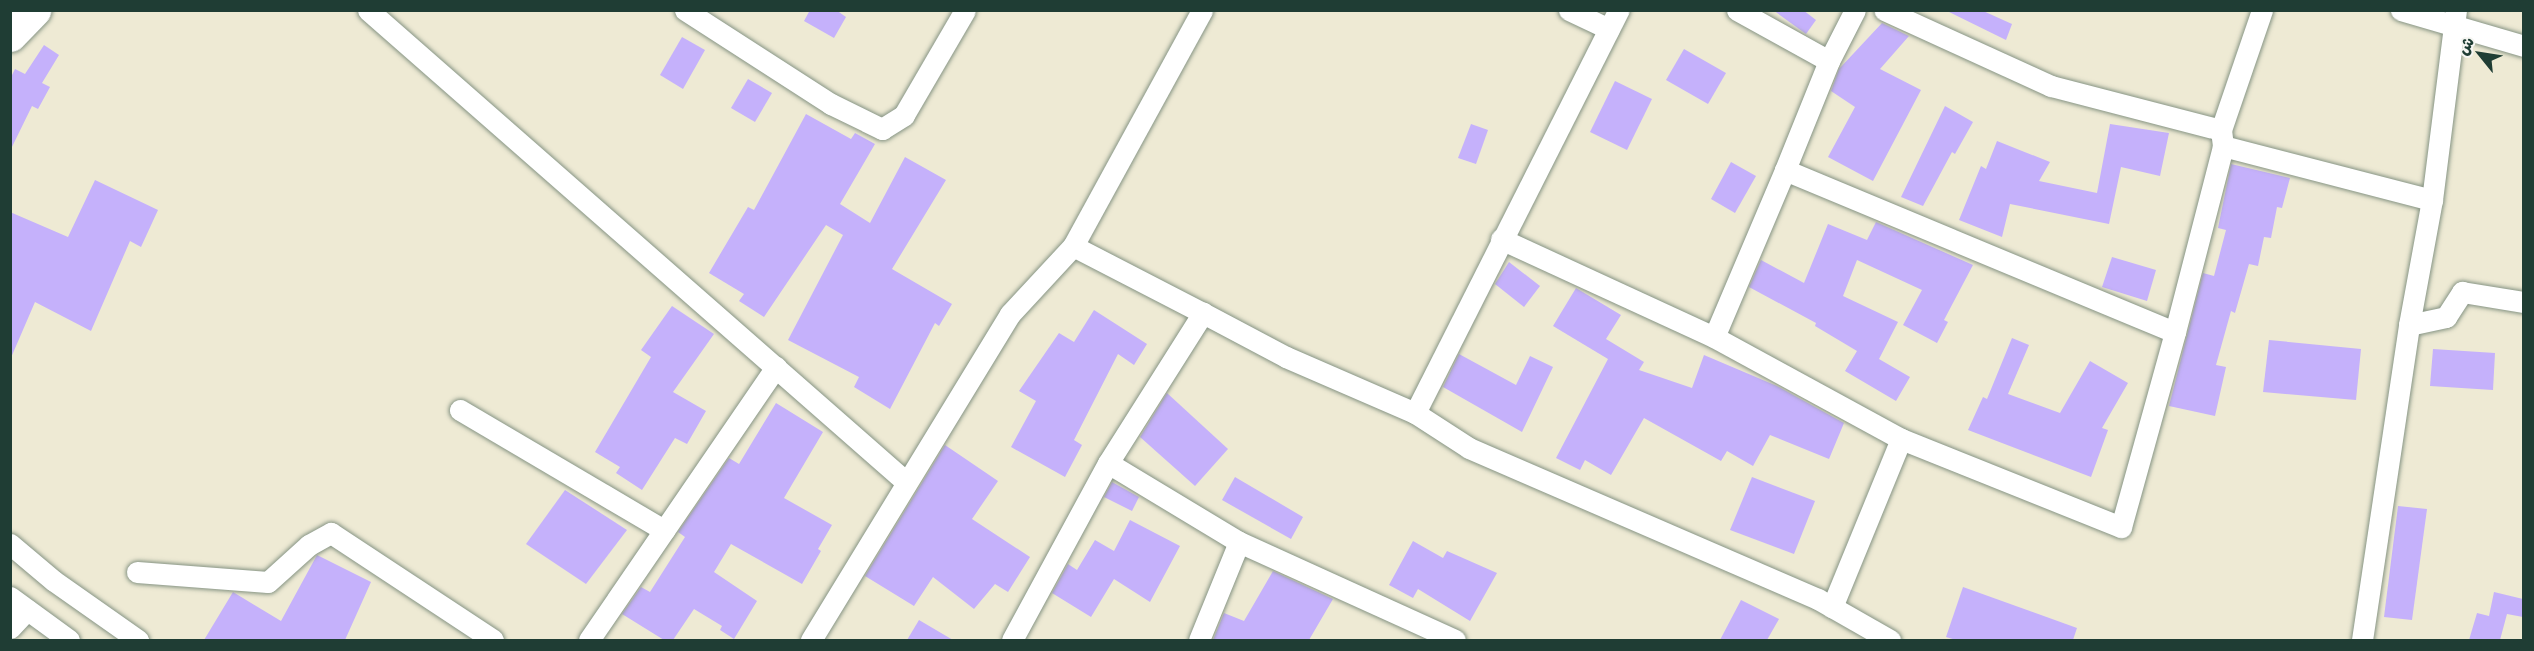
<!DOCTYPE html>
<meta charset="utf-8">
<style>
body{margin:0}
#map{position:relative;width:2534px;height:651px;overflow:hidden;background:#eeead4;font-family:"Playpen Sans","Playpen Sans Arabic",sans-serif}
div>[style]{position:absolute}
.building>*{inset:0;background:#c5b1fb}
.roads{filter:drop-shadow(0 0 2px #869484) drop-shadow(0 0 2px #869484)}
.street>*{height:21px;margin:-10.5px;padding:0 10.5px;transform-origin:10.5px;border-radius:10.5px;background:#fff}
.primary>*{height:33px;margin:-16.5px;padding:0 16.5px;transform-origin:16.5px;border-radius:16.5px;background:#fff}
span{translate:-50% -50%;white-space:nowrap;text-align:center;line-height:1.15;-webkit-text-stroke:4.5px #f6f6f2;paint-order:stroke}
.frame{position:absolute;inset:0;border:12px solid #1f3d34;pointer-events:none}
.north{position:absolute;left:2450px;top:24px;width:60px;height:60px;-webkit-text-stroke:4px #f6f6f2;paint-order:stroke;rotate:300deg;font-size:16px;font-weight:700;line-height:24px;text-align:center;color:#1f3d34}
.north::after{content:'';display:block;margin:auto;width:21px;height:27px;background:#1f3d34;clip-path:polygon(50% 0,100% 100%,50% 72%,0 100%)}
</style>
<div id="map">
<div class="building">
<i style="clip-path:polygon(810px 10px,836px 10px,846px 17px,834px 38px,804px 21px)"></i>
<i style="clip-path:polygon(1773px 10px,1803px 10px,1816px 20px,1806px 34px)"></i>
<i style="clip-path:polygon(1945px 10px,1981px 10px,2012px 24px,2006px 40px)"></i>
<i style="clip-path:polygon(1882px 23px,1909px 36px,1880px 69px,1921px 90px,1873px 181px,1828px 157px,1855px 107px,1831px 91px,1839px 69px)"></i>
<i style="clip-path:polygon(682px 37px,705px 50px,683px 89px,660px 75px)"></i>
<i style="clip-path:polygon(44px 45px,59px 55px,42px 83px,50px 87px,38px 109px,32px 106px,10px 151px,10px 79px,15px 69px,25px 74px)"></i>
<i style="clip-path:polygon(1684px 49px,1726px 73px,1708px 104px,1666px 80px)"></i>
<i style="clip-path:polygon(748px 79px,772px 93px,755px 122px,731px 108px)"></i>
<i style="clip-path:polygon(1615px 81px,1652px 99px,1627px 150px,1590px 132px)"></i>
<i style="clip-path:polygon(1945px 106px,1973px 122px,1955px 154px,1952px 152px,1923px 206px,1901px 197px)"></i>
<i style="clip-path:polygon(806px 114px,851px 139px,855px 133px,875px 144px,840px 204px,870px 223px,905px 157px,946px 180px,892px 269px,952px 304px,939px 326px,935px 323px,890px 409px,854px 387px,859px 377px,788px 340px,843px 235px,826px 225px,764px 317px,739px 301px,744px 294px,709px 273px,748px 207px,754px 210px)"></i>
<i style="clip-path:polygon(1471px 124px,1488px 130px,1476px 164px,1458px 158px)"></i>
<i style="clip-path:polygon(2110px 124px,2169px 133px,2160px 176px,2121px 167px,2109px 224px,2010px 204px,2002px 237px,1959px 220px,1981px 166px,1986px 169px,1997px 141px,2050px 162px,2039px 181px,2097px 193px)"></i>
<i style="clip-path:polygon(1731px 162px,1756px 176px,1735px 213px,1711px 199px)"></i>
<i style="clip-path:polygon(2231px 164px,2290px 178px,2282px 208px,2277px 207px,2271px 238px,2264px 237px,2258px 266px,2249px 264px,2235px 313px,2231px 311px,2216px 365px,2226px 367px,2215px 416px,2169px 406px,2203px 273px,2214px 276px,2226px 230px,2218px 228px)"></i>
<i style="clip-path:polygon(95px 180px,158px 210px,141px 247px,130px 241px,91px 331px,35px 302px,10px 360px,10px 212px,68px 237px)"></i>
<i style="clip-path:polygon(1876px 222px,1973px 265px,1944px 320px,1948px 322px,1937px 343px,1903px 325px,1922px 290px,1857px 260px,1843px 296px,1898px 322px,1879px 359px,1910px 377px,1896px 401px,1845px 371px,1857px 351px,1815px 326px,1816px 323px,1749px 287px,1761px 260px,1804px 283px,1828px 224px,1867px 240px)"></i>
<i style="clip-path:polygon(2112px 257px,2156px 270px,2147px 301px,2102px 287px)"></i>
<i style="clip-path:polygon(1509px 262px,1540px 286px,1524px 307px,1495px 284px)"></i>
<i style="clip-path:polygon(1576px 288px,1621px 315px,1606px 339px,1644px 362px,1639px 370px,1692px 388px,1704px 355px,1777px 386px,1844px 423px,1829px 459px,1770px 435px,1753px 466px,1727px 451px,1721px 461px,1644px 418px,1611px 475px,1585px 460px,1580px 470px,1556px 458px,1608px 359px,1553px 326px)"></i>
<i style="clip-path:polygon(672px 306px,714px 334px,673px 392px,706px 411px,687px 444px,675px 438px,642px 490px,616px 473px,620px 467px,595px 452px,651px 357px,641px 350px)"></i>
<i style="clip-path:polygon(1094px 310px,1147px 344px,1134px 365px,1118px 354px,1074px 440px,1082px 445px,1065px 477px,1011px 447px,1036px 401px,1019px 391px,1059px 333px,1074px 342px)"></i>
<i style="clip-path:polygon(2012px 338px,2029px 345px,2008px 394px,2060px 413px,2090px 361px,2128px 383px,2102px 428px,2108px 430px,2091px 477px,1968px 430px,1983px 397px,1987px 399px)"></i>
<i style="clip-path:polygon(2269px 340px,2361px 349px,2356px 400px,2263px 392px)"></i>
<i style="clip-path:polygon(2433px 349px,2495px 353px,2493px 390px,2430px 386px)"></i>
<i style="clip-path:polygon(1459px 354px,1516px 385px,1530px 356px,1553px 367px,1522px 432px,1443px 387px)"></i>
<i style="clip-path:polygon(1167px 393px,1228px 449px,1195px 486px,1140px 437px)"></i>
<i style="clip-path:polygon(776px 403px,823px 432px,784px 498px,832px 525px,818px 549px,821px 551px,802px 584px,731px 544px,714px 572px,757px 601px,734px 639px,720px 630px,722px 626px,694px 609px,673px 640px,664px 640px,622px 614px,641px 587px,650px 592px,685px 537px,678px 532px,729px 458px,739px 464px)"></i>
<i style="clip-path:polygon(945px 445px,998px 481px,972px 519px,1030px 557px,1008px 592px,995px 584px,974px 609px,933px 577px,914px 606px,865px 576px)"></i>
<i style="clip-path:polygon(1235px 477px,1303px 517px,1291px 539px,1222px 500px)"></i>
<i style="clip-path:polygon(1752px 477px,1815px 501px,1794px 554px,1730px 530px)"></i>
<i style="clip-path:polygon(1112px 482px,1139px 497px,1132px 511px,1104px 497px)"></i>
<i style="clip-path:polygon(565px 490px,627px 530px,586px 584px,526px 544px)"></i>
<i style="clip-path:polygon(2398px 506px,2427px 509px,2412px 620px,2384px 617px)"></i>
<i style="clip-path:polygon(1130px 520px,1180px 546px,1150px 602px,1114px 579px,1091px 617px,1052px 593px,1068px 564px,1077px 570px,1095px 540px,1114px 551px)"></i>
<i style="clip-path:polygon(1413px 541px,1443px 558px,1447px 551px,1497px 573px,1470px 621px,1418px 589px,1413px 598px,1389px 585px)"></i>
<i style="clip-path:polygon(317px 555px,371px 582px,345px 640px,204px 640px,233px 592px,281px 621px)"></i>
<i style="clip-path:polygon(1273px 571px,1333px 599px,1309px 640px,1213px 640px,1224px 613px,1244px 621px)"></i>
<i style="clip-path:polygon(1963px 587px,2077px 628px,2073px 640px,1956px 640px,1946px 637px)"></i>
<i style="clip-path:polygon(2494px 592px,2523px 599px,2523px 617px,2507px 614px,2500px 640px,2469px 640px,2477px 613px,2489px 616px)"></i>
<i style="clip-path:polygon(1741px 600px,1779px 619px,1767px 640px,1720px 640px)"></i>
<i style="clip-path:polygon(919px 620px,953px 640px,907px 640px)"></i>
</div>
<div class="roads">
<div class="street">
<i style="left:368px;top:10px;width:716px;rotate:41.26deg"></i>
<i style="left:685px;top:10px;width:174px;rotate:32.8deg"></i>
<i style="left:831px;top:104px;width:57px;rotate:26.1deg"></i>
<i style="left:882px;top:129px;width:26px;rotate:-32deg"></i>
<i style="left:904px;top:115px;width:121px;rotate:-59.8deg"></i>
<i style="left:1569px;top:10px;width:44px;rotate:25.4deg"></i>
<i style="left:1737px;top:10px;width:105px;rotate:29deg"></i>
<i style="left:1855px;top:10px;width:57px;rotate:117deg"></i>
<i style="left:1829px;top:61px;width:118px;rotate:112deg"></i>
<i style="left:1785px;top:170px;width:422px;rotate:22.6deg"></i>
<i style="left:2175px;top:332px;width:192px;rotate:-75.5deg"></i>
<i style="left:2223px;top:146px;width:16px;rotate:-97deg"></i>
<i style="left:2221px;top:130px;width:176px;rotate:-165.5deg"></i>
<i style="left:2051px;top:86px;width:183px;rotate:-155.5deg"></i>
<i style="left:2401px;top:10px;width:128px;rotate:16.3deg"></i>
<i style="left:2221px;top:130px;width:127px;rotate:-71.1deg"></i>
<i style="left:2223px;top:146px;width:216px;rotate:14.5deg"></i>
<i style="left:1785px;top:170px;width:181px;rotate:113deg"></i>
<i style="left:1714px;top:337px;width:213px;rotate:28.6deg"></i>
<i style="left:1901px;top:439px;width:182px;rotate:112.3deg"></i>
<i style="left:1501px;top:239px;width:234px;rotate:24.7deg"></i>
<i style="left:1073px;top:246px;width:269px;rotate:-61.3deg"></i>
<i style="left:2409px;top:325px;width:38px;rotate:-12deg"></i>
<i style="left:2446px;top:317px;width:30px;rotate:-57deg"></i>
<i style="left:2462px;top:292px;width:63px;rotate:9.2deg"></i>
<i style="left:460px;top:410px;width:237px;rotate:30.5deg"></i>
<i style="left:1415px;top:413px;width:452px;rotate:-63.2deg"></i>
<i style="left:1901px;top:439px;width:237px;rotate:21.8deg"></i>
<i style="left:2121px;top:527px;width:202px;rotate:-74.5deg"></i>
<i style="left:1108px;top:463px;width:178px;rotate:-57.7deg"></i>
<i style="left:1203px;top:313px;width:94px;rotate:27.9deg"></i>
<i style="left:1286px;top:357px;width:141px;rotate:23.5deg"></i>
<i style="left:1415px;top:413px;width:64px;rotate:32.9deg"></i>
<i style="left:1469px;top:448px;width:380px;rotate:23.4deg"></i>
<i style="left:1818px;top:599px;width:83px;rotate:29.7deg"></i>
<i style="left:1239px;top:542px;width:237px;rotate:24.4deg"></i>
<i style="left:10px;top:544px;width:57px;rotate:40.1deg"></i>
<i style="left:54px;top:581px;width:103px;rotate:35.1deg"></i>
<i style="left:137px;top:572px;width:131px;rotate:4.4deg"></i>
<i style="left:268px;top:582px;width:55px;rotate:-42.1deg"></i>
<i style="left:309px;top:545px;width:25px;rotate:-29deg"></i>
<i style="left:331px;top:533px;width:194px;rotate:33.4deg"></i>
<i style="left:10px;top:597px;width:73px;rotate:36.1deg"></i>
<i style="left:10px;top:628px;width:25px;rotate:-47deg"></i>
<i style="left:589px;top:640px;width:331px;rotate:-55.6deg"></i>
<i style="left:811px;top:640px;width:382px;rotate:-58.6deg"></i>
<i style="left:1010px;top:314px;width:93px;rotate:-47.2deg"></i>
<i style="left:1073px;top:246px;width:146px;rotate:27.3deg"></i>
<i style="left:1012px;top:640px;width:201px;rotate:-61.5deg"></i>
<i style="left:1108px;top:463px;width:153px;rotate:31.1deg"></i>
<i style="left:1239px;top:542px;width:106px;rotate:112.2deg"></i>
<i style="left:2362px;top:640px;width:318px;rotate:-81.5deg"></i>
<i style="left:2409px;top:325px;width:127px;rotate:-79.6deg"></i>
<i style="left:2432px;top:200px;width:192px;rotate:-82.8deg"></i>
</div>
<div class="primary">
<i style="left:10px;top:35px;width:35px;rotate:-46deg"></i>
</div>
</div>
<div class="frame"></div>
<div class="north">ش</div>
</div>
